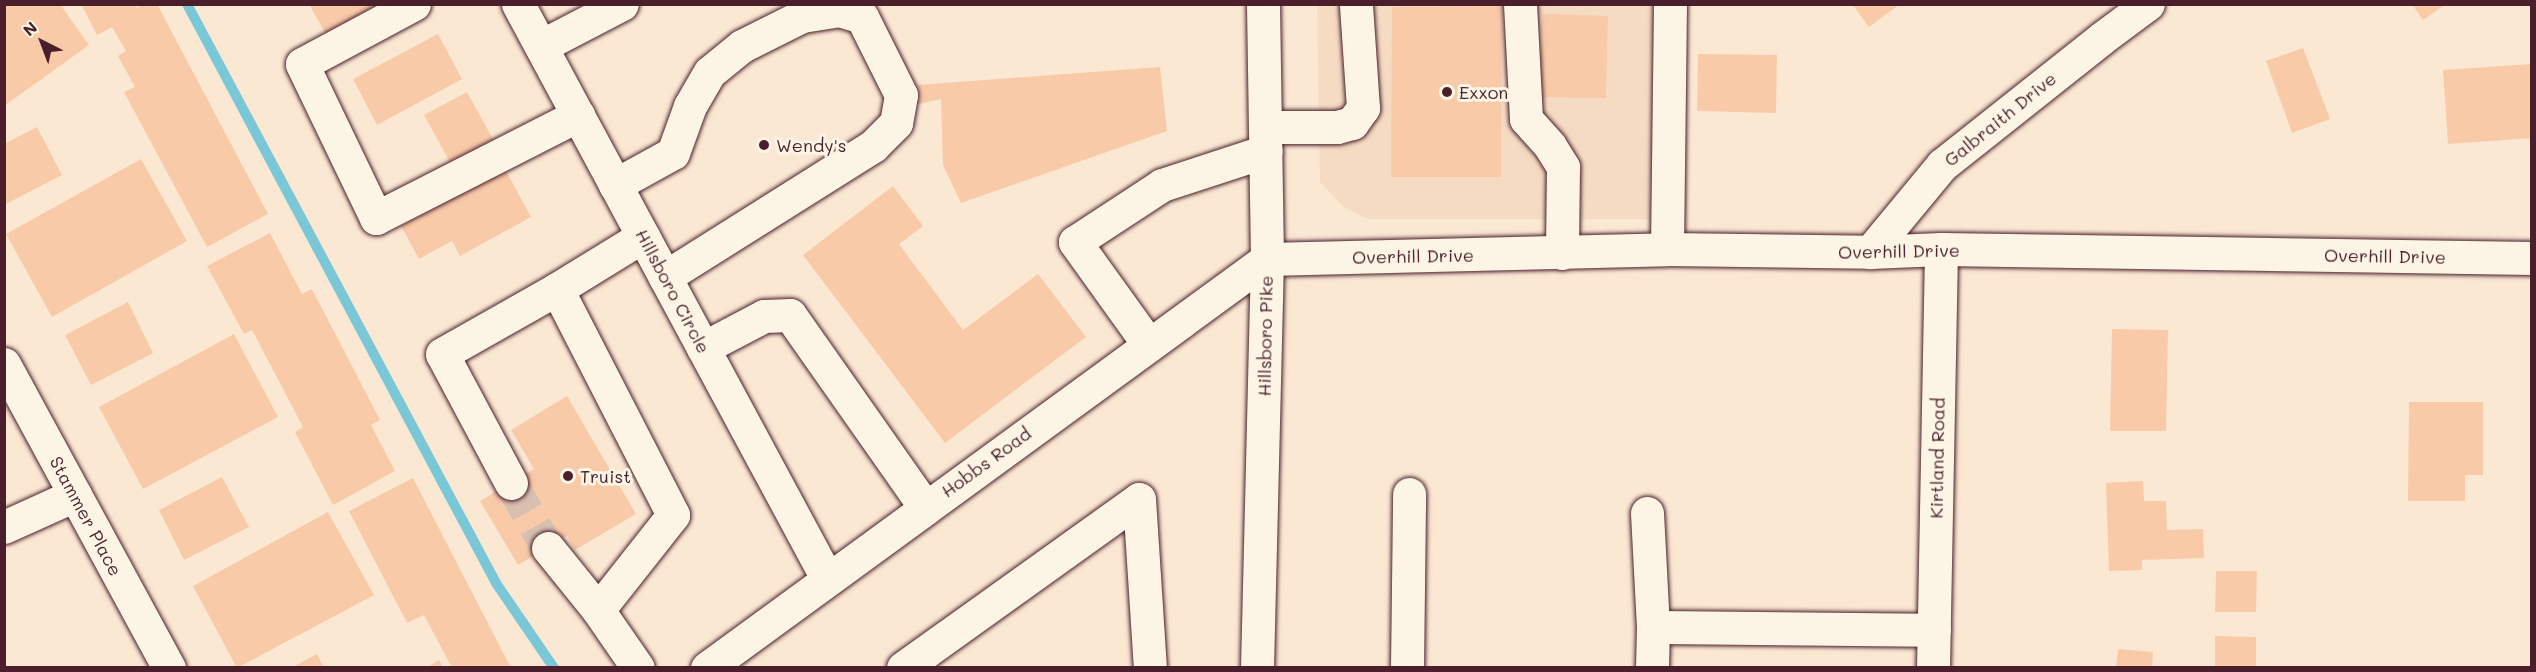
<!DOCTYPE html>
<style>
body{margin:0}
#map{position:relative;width:2536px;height:672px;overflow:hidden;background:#fbe8d3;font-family:Mali,sans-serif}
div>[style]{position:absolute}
.built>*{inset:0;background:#f6dbc3}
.stream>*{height:10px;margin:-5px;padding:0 5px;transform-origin:5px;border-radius:5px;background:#7ac7d8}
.building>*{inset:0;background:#f9caa8}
.minor-tunnel>*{height:33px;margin-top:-16.5px;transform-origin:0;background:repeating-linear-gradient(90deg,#d8c0b1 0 33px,transparent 0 49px)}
.roads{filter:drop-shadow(0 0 2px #4a1f2b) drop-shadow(0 0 2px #4a1f2b)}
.minor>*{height:33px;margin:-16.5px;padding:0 16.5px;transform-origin:16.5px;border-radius:16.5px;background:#fcf5e5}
.major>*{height:33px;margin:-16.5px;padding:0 16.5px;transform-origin:16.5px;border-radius:16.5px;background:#fcf5e5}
.dots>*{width:16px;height:16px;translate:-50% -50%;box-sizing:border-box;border:3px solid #fcf5e5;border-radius:50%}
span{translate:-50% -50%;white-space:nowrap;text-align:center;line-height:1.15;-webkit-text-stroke:6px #fcf5e5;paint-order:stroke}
.poi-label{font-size:18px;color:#4a1f2b}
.left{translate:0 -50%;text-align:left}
.street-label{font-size:18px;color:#4a1f2b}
.frame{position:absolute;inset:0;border:6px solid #4a1f2b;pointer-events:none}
.north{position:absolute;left:12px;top:12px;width:60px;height:60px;-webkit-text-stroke:4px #fcf5e5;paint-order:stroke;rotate:318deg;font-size:16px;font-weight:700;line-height:24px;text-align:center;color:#4a1f2b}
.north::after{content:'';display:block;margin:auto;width:21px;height:27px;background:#4a1f2b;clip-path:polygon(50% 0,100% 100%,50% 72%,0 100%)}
</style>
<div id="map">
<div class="built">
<i style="clip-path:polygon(1317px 5px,1657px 5px,1656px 219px,1368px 219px,1345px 208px,1320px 182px)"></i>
</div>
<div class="stream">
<i style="left:187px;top:4px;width:656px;rotate:61.91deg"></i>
<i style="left:496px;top:583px;width:103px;rotate:55.7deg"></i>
</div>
<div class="building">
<i style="clip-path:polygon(4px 4px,60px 4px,89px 45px,4px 106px)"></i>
<i style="clip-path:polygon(81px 4px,135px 4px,137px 8px,143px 4px,157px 4px,268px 214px,207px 247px,124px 92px,135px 87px,118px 56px,126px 51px,112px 27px,97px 35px)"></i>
<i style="clip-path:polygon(309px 4px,393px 4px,329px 40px)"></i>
<i style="clip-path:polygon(1852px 4px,1900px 4px,1869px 27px)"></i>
<i style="clip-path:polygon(2412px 4px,2446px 4px,2423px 20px)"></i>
<i style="clip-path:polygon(1502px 6px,1501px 177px,1391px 177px,1392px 7px)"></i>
<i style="clip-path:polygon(1542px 14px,1608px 16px,1606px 98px,1540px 97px)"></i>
<i style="clip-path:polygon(438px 34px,462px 79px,377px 125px,353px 79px)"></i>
<i style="clip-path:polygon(2303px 48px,2330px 119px,2292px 133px,2266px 61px)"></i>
<i style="clip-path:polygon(1698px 54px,1777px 55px,1776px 113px,1697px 111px)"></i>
<i style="clip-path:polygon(2532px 64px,2532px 138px,2448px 144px,2443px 70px)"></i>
<i style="clip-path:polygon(1160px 67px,1167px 131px,961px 203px,943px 165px,941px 99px,919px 104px,918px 85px)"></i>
<i style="clip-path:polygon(467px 92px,494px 141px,451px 164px,424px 115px)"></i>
<i style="clip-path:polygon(37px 127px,62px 175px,4px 205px,4px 144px)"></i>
<i style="clip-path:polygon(141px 159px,187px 241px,52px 317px,6px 234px)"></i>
<i style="clip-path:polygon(505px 169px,531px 217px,460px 256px,452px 241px,419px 259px,401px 226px)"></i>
<i style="clip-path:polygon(893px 186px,923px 226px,899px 244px,963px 330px,1038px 274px,1086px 337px,945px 443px,803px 255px)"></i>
<i style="clip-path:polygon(270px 233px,302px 294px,312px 289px,380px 420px,371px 425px,395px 471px,333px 505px,295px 432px,303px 427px,252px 330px,244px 334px,207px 266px)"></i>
<i style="clip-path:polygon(128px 302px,153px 353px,91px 385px,65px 335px)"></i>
<i style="clip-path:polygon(2112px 329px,2168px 330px,2166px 431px,2110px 431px)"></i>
<i style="clip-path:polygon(234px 334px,278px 417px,143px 489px,99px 407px)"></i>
<i style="clip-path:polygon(567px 396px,636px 514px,575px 550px,567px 536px,518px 565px,480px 501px,534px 469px,511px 430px)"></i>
<i style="clip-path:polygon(2409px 402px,2483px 402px,2483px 475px,2465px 475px,2465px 501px,2408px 501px)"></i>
<i style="clip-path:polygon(222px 477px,249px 527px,184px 560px,159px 510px)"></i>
<i style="clip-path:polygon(413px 478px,511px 668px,452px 668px,424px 615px,407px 623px,349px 511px)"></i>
<i style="clip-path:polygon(2143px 481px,2144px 501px,2166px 501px,2167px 530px,2203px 529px,2204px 558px,2142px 560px,2142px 570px,2109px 571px,2106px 483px)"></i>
<i style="clip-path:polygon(328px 512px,374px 595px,237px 668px,193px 586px)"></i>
<i style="clip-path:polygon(2216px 571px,2257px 571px,2256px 612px,2215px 612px)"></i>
<i style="clip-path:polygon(2215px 636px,2256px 637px,2256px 668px,2215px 668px)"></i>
<i style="clip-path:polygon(2118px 649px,2153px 652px,2152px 668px,2116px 668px)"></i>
<i style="clip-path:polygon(317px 654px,324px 668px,291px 668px)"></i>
<i style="clip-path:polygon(439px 660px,443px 668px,426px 668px)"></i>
</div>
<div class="minor-tunnel">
<i style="left:511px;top:483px;width:75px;rotate:60.4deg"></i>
</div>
<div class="roads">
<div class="minor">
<i style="left:414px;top:4px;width:127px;rotate:151.8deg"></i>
<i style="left:302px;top:64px;width:171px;rotate:64.3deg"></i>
<i style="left:376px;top:218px;width:227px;rotate:-27deg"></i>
<i style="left:518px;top:4px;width:652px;rotate:61.71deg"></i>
<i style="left:1520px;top:4px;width:115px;rotate:87deg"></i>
<i style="left:1526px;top:119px;width:36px;rotate:48deg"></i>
<i style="left:1550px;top:146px;width:25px;rotate:58deg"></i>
<i style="left:1563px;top:167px;width:86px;rotate:90.7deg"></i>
<i style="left:541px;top:46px;width:91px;rotate:-27.4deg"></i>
<i style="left:1266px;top:127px;width:71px"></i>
<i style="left:1337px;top:127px;width:16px;rotate:-15deg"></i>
<i style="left:1352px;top:123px;width:19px;rotate:-54deg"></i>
<i style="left:1363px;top:108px;width:104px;rotate:-93.9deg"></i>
<i style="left:615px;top:185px;width:66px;rotate:-28.9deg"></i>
<i style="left:673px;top:153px;width:50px;rotate:-70.1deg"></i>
<i style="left:690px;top:106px;width:39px;rotate:-60deg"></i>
<i style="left:710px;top:72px;width:41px;rotate:-39.1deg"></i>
<i style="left:742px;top:46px;width:67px;rotate:-26.6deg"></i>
<i style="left:802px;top:16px;width:37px;rotate:-9deg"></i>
<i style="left:839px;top:10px;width:24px;rotate:17deg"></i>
<i style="left:862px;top:17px;width:87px;rotate:63.4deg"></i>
<i style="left:901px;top:95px;width:28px;rotate:100deg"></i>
<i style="left:896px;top:123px;width:33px;rotate:135deg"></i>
<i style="left:873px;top:146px;width:246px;rotate:147.8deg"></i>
<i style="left:1667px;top:249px;width:245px;rotate:-89.3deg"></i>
<i style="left:1870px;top:252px;width:113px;rotate:-50.4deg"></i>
<i style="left:1942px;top:165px;width:204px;rotate:-38.4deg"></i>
<i style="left:2102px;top:38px;width:57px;rotate:-36.5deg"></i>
<i style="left:557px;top:289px;width:254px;rotate:62.8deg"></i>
<i style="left:673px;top:515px;width:121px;rotate:128.3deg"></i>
<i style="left:1149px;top:345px;width:127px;rotate:-125.7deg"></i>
<i style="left:1075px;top:242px;width:104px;rotate:-33.2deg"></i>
<i style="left:1162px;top:185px;width:109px;rotate:-18.1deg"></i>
<i style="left:703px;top:348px;width:69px;rotate:-27.7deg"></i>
<i style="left:764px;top:316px;width:26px;rotate:-2deg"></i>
<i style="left:790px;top:315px;width:235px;rotate:54.9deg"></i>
<i style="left:4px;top:364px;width:346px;rotate:61.5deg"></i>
<i style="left:511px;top:483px;width:146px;rotate:-118.1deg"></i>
<i style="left:442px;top:354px;width:132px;rotate:-29.5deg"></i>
<i style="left:557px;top:289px;width:101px;rotate:-31.6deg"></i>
<i style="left:1647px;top:513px;width:114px;rotate:87deg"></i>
<i style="left:4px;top:527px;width:78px;rotate:-24.3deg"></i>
<i style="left:548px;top:548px;width:80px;rotate:51.1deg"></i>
<i style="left:598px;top:610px;width:70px;rotate:55.4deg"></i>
<i style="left:707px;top:668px;width:693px;rotate:-36.14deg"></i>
<i style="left:1267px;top:259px;width:400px;rotate:-1.4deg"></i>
<i style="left:1667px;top:249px;width:203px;rotate:0.8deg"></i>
<i style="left:1870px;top:252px;width:71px;rotate:-2.4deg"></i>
<i style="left:1941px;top:249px;width:591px;rotate:0.87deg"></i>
<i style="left:903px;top:668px;width:290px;rotate:-35.6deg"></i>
<i style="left:1139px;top:499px;width:169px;rotate:86.3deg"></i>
<i style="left:1407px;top:668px;width:174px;rotate:-89.3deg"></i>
<i style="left:1652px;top:668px;width:41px;rotate:-88.6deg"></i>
<i style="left:1653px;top:627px;width:281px;rotate:0.6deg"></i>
<i style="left:1933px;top:668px;width:419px;rotate:-88.9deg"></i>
</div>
<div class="major">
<i style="left:1257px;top:668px;width:409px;rotate:-88.6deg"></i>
<i style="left:1267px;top:259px;width:255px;rotate:-90.9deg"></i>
</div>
</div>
<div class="dots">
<i style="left:1447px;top:92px;background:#4a1f2b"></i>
<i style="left:764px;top:145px;background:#4a1f2b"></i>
<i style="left:568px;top:476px;background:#4a1f2b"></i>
</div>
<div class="poi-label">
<span class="left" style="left:1459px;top:92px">Exxon</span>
<span class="left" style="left:776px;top:145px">Wendy's</span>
<span class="left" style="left:580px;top:476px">Truist</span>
</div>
<div class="street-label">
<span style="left:2000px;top:119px;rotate:-39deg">Galbraith Drive</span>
<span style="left:1899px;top:251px;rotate:-1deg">Overhill Drive</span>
<span style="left:1413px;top:256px;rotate:-1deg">Overhill Drive</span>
<span style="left:2385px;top:256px;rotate:1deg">Overhill Drive</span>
<span style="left:673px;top:291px;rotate:62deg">Hillsboro Circle</span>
<span style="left:1265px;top:336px;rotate:-89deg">Hillsboro Pike</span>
<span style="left:1937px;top:458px;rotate:-89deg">Kirtland Road</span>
<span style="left:986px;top:462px;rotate:-36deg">Hobbs Road</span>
<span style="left:86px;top:516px;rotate:62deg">Stammer Place</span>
</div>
<div class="frame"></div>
<div class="north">N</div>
</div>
